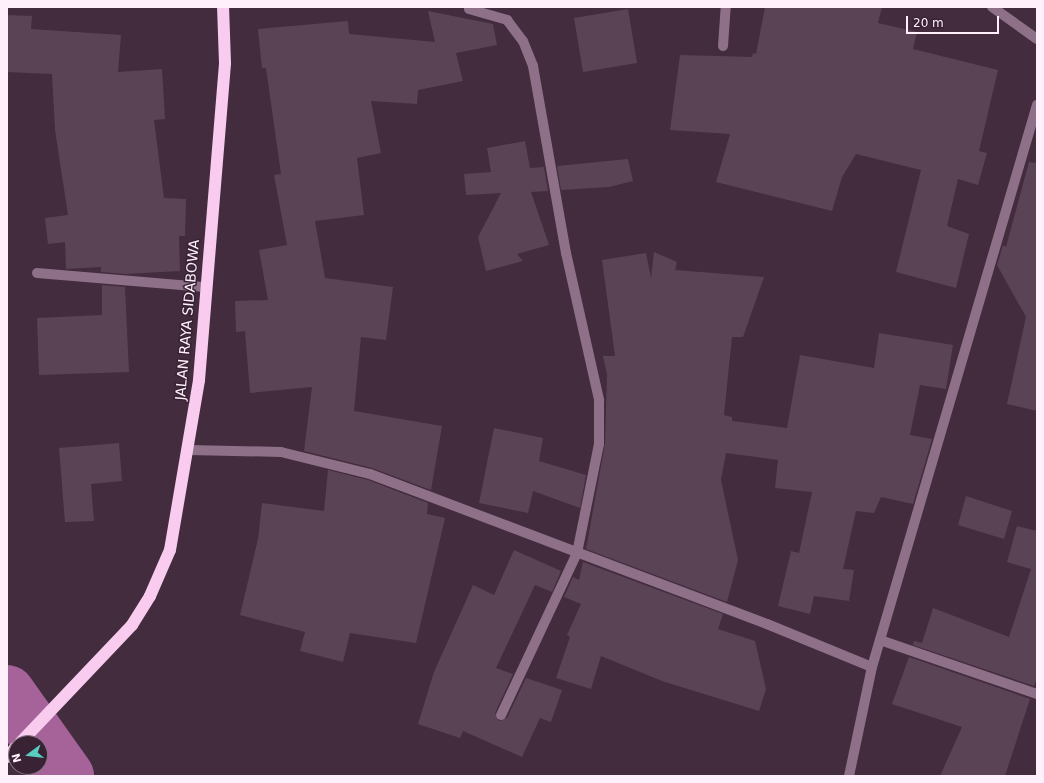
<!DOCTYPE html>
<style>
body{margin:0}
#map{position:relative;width:1044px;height:783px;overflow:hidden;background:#432c3e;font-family:"DejaVu Sans",sans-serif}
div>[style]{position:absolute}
.river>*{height:56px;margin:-28px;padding:0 28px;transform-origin:28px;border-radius:28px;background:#a6639a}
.building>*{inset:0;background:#5b4356}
.minor>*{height:10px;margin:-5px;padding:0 5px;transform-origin:5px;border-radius:5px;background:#8e7088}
.highway>*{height:12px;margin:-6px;padding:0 6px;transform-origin:6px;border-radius:6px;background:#f8cbef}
span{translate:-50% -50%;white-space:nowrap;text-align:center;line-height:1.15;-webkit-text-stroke:3px #382234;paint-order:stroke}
.street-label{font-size:14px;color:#fff0fb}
.frame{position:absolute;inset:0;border:8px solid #fff0fb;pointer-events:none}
.north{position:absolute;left:8px;top:735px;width:40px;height:40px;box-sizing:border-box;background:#382234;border:1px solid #887484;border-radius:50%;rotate:255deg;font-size:11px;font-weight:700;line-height:16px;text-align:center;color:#fff0fb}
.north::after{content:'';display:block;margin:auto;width:14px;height:18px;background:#59cebf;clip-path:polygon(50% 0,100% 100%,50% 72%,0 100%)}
.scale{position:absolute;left:906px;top:16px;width:93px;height:18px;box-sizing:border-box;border:2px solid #fff0fb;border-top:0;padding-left:5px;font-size:12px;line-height:14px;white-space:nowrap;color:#fff0fb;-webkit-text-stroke:3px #382234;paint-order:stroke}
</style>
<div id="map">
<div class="river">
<i style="left:7px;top:693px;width:102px;rotate:54.6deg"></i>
</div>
<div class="building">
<i style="clip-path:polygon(765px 7px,882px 7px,878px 23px,917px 32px,913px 49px,998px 70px,979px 151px,987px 153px,978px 185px,958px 179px,947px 226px,969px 234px,956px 288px,896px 272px,921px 170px,856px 154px,842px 177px,832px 211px,716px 182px,730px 134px,670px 130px,680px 55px,752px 57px,753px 53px,756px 54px)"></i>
<i style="clip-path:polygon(628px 9px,637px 63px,583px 72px,574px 18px)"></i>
<i style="clip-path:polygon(428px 11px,493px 24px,497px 45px,456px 53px,463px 81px,418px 90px,417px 104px,371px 101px,381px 153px,357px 158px,364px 215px,315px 221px,325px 278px,393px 287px,386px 340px,361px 337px,354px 411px,442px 426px,431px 490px,372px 468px,304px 451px,312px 387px,250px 393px,245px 331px,236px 332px,235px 301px,268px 300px,259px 250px,287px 245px,274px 175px,281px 174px,266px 68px,262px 68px,258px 29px,348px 21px,349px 34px,435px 42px)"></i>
<i style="clip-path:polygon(7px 15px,32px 16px,31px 29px,121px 35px,118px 72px,162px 69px,165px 119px,154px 120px,164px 198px,186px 199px,185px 236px,179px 236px,180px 271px,125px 274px,101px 272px,101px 267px,66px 269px,65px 242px,48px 244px,45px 218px,68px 215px,55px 130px,52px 74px,7px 72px)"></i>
<i style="clip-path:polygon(525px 141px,530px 168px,544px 167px,548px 191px,531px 192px,549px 245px,517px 254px,523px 261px,486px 271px,478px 237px,501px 193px,466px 195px,464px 174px,491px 172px,487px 148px)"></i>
<i style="clip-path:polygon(628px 159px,633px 181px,609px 187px,561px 190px,557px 166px)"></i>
<i style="clip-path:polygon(1029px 162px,1037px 163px,1037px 411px,1007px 404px,1026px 317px,997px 265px,1003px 245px,1006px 247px)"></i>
<i style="clip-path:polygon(654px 252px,677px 262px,675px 270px,764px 277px,743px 337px,732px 337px,724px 415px,732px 417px,732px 421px,787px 428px,800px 355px,874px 368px,879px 333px,953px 345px,946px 389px,920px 385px,910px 435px,932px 439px,913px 504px,881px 497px,874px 513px,856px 511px,843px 569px,854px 570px,849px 601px,814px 596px,810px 614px,778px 606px,791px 551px,799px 553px,812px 492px,775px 488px,778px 460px,726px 453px,721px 480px,738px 560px,727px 602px,586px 549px,605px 444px,607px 374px,603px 356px,615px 356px,602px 260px,646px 253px,651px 278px)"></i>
<i style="clip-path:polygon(102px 285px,125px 287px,129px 372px,39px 375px,37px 318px,102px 315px)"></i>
<i style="clip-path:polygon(494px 428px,543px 438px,539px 461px,586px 475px,580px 508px,533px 491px,528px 513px,479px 503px)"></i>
<i style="clip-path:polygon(119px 443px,122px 481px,91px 484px,94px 521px,65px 522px,59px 448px)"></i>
<i style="clip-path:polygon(328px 470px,368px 480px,428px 503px,427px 514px,445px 518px,416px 643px,350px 633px,343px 662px,300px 651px,305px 632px,240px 615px,258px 539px,262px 503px,324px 511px)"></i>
<i style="clip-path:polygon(966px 496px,1012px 511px,1004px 539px,958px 525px)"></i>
<i style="clip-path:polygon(1017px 526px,1037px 531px,1037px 678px,1034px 686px,913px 645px,914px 641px,922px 643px,933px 608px,1009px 637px,1031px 569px,1007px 562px)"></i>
<i style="clip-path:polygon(514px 550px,561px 571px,552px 592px,535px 585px,496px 668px,513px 674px,495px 713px,499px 721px,507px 718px,526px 678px,562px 690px,551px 722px,540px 718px,522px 757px,463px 731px,460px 738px,418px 724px,434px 672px,473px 585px,494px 595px)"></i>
<i style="clip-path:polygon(583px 562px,723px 614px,718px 629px,755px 641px,766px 689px,759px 711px,662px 681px,601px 656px,591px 689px,556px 678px,570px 637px,567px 635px,581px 604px,564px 597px,573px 577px,579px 580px)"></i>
<i style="clip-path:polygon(909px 657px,1030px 699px,1005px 776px,940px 776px,962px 727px,892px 704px)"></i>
</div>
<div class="minor">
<i style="left:992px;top:7px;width:55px;rotate:35.4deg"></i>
<i style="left:469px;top:9px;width:40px;rotate:16deg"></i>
<i style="left:507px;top:20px;width:26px;rotate:53deg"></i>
<i style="left:523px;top:41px;width:27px;rotate:68deg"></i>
<i style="left:533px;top:66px;width:190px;rotate:80deg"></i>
<i style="left:566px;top:253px;width:151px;rotate:77.3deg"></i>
<i style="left:599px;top:400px;width:44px;rotate:90deg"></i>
<i style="left:599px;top:444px;width:111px;rotate:101.4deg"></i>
<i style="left:577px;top:553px;width:179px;rotate:115.1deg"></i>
<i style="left:723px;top:46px;width:39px;rotate:-86deg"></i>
<i style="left:37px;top:273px;width:169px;rotate:4.8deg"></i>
<i style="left:189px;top:450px;width:92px;rotate:1.2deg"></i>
<i style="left:281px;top:452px;width:92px;rotate:13.9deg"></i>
<i style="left:370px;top:474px;width:424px;rotate:20.7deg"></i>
<i style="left:767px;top:624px;width:113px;rotate:22.3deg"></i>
<i style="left:880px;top:640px;width:166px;rotate:19deg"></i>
<i style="left:849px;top:776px;width:111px;rotate:-78.1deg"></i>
<i style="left:872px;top:667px;width:586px;rotate:-73.64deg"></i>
</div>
<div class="highway">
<i style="left:20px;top:743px;width:163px;rotate:-46.5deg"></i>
<i style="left:132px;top:625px;width:34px;rotate:-58deg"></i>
<i style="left:150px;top:596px;width:50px;rotate:-66.5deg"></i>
<i style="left:170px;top:550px;width:172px;rotate:-80.3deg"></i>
<i style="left:199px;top:380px;width:318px;rotate:-85.3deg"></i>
<i style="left:225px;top:63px;width:56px;rotate:-92deg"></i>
<i style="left:7px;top:757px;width:13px;rotate:-48deg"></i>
</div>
<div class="street-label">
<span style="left:187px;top:320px;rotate:-85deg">JALAN RAYA SIDABOWA</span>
</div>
<div class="frame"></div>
<div class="north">N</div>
<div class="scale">20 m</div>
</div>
